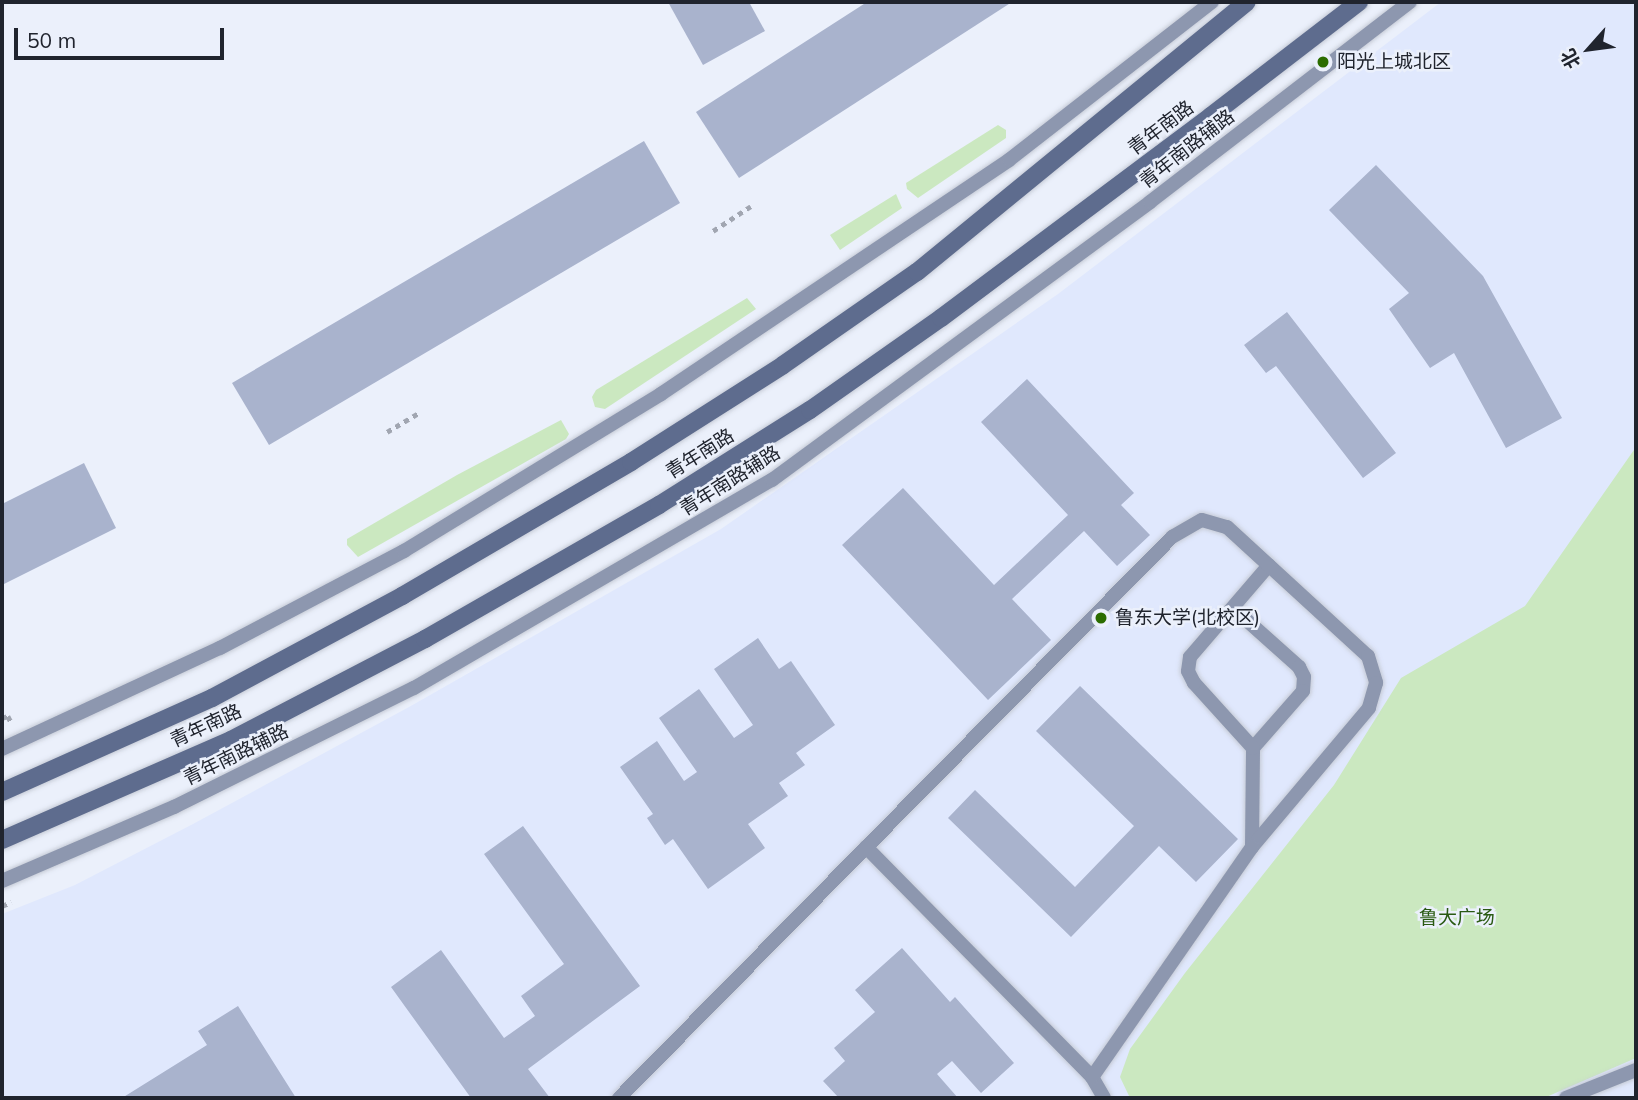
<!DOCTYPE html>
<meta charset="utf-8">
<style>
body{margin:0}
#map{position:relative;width:1638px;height:1100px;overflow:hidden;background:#ebf0fb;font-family:Mulish,"Noto Sans SC",sans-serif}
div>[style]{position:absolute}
.built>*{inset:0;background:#e0e8fd}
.green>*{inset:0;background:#cbe8c0}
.building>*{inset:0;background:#a9b3cd}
.path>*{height:4.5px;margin-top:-2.25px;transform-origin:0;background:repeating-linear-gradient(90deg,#a1a6b1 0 5px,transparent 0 10px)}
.roads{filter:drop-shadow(0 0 2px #c6cbd6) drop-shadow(0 0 2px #c6cbd6)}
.lane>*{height:14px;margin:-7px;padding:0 7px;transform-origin:7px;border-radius:7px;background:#8d97af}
.secondary>*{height:18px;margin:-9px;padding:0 9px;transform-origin:9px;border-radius:9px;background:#5e6c8e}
.dots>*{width:19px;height:19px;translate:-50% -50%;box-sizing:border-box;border:4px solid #ebf0fb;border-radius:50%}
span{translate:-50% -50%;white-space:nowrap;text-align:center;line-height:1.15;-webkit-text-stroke:5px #ebf0fb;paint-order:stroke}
.poi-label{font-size:19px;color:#20242e}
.left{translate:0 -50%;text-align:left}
.street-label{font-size:19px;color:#20242e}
.park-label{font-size:19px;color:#2a5a13}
.frame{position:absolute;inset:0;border:4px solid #20242e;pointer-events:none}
.north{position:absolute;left:1554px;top:14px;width:70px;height:70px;-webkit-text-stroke:5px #ebf0fb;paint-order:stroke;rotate:242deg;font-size:19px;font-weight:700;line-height:28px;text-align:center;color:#20242e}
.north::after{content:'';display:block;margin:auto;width:24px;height:32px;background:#20242e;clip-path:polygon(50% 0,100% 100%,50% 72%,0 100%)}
.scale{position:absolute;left:14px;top:28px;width:210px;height:32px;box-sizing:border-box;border:4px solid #20242e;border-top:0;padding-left:9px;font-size:21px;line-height:24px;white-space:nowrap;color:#20242e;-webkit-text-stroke:5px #ebf0fb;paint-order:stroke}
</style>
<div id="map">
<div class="built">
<i style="clip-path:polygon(1441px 2px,1636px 2px,1636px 1098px,2px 1098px,2px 914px,75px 885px,193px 824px,409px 707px,721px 529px,1058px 294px)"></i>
</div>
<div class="green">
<i style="clip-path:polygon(998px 125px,1006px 130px,1006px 138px,918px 198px,907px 189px,906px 183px)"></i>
<i style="clip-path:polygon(896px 194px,902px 208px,840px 250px,830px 235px)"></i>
<i style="clip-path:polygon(747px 298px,756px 309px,605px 409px,595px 407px,592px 397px,596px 390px)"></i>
<i style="clip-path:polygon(561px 420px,569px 434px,566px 439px,358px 557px,347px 545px,347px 539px,457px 475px)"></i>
<i style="clip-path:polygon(1636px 447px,1636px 1058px,1544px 1098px,1130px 1098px,1120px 1077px,1130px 1049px,1185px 973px,1334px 785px,1401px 678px,1525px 606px)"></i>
</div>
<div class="building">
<i style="clip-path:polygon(668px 2px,749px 2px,765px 31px,703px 65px)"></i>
<i style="clip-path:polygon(867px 2px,1012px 2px,739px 178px,696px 112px)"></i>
<i style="clip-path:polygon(644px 141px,680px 203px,269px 445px,232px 383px)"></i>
<i style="clip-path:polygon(1376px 165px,1483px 276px,1562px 418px,1506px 448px,1454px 353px,1430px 368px,1389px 309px,1409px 293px,1329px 210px)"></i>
<i style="clip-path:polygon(1287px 312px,1396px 453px,1363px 478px,1276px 366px,1266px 373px,1244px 345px)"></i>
<i style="clip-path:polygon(1027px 379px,1134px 493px,1121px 505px,1150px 535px,1117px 566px,1084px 531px,1012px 599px,1051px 640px,988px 700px,842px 545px,903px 488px,994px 585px,1068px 515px,981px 422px)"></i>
<i style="clip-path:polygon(84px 463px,116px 528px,2px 585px,2px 504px)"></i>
<i style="clip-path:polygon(758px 638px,779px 669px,791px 661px,835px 725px,796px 753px,805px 765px,779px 783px,788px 796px,748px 824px,765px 848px,708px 889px,673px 839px,665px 845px,647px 818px,653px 814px,620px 767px,657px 741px,684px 781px,697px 772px,659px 718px,699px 689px,734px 738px,753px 725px,714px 669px)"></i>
<i style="clip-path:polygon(1080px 686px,1238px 839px,1196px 882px,1159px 846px,1071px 937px,948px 818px,975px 790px,1075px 887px,1134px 826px,1036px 731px)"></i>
<i style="clip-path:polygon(523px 826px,640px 986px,528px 1069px,550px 1098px,471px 1098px,391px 987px,441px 950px,504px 1038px,535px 1016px,521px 996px,564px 964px,484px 854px)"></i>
<i style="clip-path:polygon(902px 948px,950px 1002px,955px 997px,1014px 1063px,981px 1093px,952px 1061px,937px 1074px,958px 1098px,839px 1098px,823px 1081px,845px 1061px,834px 1048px,875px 1012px,855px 990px)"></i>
<i style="clip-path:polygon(238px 1006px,296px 1098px,122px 1098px,207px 1045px,198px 1031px)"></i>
</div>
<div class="path">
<i style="left:713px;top:231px;width:45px;rotate:-33.3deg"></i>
<i style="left:387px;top:432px;width:37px;rotate:-31deg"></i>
<i style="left:2px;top:718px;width:6px;rotate:-18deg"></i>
<i style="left:8px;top:716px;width:7px;rotate:63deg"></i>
<i style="left:2px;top:906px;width:10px;rotate:-24deg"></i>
</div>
<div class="roads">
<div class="lane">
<i style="left:1233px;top:608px;width:89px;rotate:41.8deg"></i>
<i style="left:1299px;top:667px;width:11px;rotate:63deg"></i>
<i style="left:1304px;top:677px;width:14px;rotate:94deg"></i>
<i style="left:1303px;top:691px;width:76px;rotate:131.3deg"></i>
<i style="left:2px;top:749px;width:240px;rotate:-24.9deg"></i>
<i style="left:220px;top:648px;width:208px;rotate:-27.8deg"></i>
<i style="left:404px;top:551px;width:301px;rotate:-31.4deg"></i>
<i style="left:661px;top:394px;width:419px;rotate:-33.9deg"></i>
<i style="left:1009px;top:160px;width:257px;rotate:-37.9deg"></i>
<i style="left:866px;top:847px;width:322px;rotate:45.5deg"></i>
<i style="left:1092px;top:1077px;width:24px;rotate:60deg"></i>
<i style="left:1252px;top:847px;width:99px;rotate:-89.4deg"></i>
<i style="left:1253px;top:748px;width:88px;rotate:-132.2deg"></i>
<i style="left:1194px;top:683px;width:13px;rotate:-117deg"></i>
<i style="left:1188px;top:671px;width:14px;rotate:-82deg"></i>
<i style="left:1190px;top:657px;width:121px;rotate:-49.3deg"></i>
<i style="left:2px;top:881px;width:187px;rotate:-23.3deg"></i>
<i style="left:174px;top:807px;width:268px;rotate:-26.4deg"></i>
<i style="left:414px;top:688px;width:414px;rotate:-30.2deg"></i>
<i style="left:772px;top:480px;width:469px;rotate:-36.3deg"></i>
<i style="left:1150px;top:202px;width:328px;rotate:-37.6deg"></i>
<i style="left:619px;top:1098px;width:788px;rotate:-45.41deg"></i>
<i style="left:1172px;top:537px;width:34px;rotate:-30deg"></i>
<i style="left:1202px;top:520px;width:26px;rotate:16deg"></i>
<i style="left:1227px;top:527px;width:191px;rotate:42.5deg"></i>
<i style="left:1368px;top:656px;width:28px;rotate:73deg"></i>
<i style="left:1376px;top:683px;width:26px;rotate:106deg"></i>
<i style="left:1369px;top:708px;width:182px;rotate:130.1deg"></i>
<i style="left:1252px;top:847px;width:280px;rotate:124.8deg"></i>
<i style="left:1566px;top:1098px;width:75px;rotate:-21.8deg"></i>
</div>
<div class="secondary">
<i style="left:2px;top:792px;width:230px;rotate:-24.1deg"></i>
<i style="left:212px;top:698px;width:216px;rotate:-28.2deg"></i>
<i style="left:402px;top:596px;width:265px;rotate:-30.3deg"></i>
<i style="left:631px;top:462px;width:180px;rotate:-32.5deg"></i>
<i style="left:783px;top:365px;width:163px;rotate:-34.8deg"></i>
<i style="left:917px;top:272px;width:426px;rotate:-39.3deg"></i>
<i style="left:2px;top:840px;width:250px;rotate:-23.6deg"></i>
<i style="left:231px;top:740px;width:219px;rotate:-27.5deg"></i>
<i style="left:425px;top:639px;width:270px;rotate:-29.8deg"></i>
<i style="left:659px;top:505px;width:178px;rotate:-32.2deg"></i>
<i style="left:810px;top:410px;width:160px;rotate:-35.1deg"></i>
<i style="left:941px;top:318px;width:337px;rotate:-36.8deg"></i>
<i style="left:1211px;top:116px;width:187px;rotate:-37.6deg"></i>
</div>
</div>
<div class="dots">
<i style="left:1323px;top:62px;background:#2b6c00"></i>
<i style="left:1101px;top:618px;background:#2b6c00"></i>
</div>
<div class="poi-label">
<span class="left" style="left:1337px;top:62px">阳光上城北区</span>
<span class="left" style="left:1115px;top:618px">鲁东大学(北校区)</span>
</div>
<div class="street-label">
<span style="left:1161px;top:128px;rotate:-37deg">青年南路</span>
<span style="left:1187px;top:149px;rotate:-38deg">青年南路辅路</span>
<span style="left:700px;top:454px;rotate:-32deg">青年南路</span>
<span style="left:730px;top:481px;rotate:-32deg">青年南路辅路</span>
<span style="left:206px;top:726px;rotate:-25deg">青年南路</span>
<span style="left:236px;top:755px;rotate:-26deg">青年南路辅路</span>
</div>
<div class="park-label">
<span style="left:1457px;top:918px">鲁大广场</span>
</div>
<div class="frame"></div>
<div class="north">北</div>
<div class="scale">50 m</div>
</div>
